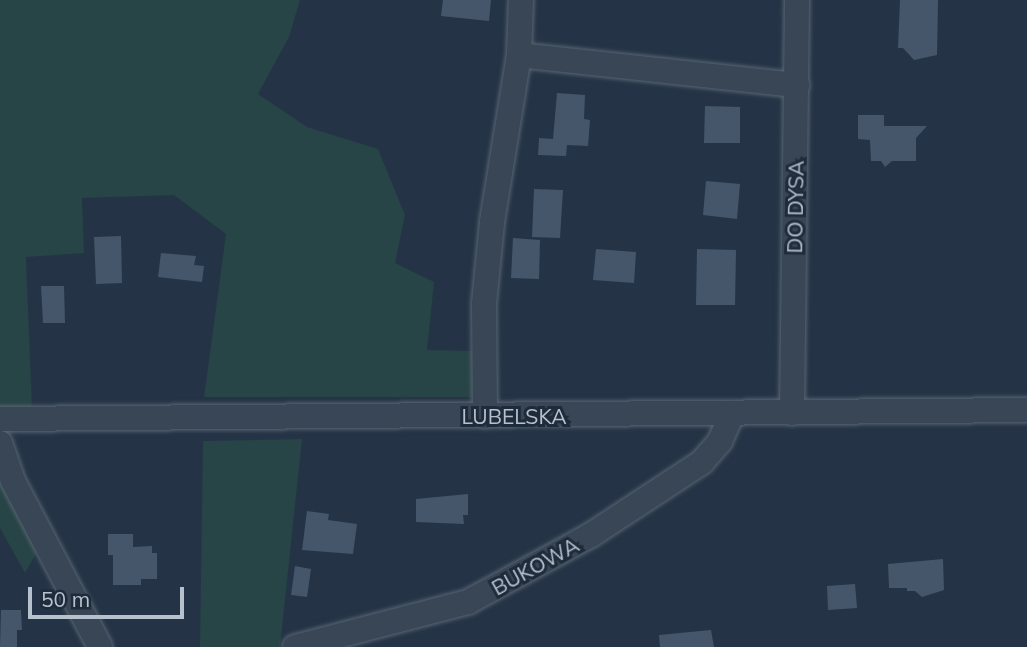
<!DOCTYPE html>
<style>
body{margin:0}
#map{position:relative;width:1027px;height:647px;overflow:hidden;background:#243446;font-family:Mulish,sans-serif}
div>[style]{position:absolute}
.green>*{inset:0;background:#274446}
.building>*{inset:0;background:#46566a}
.roads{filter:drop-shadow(0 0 2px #586472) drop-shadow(0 0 2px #586472)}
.minor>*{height:24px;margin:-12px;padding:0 12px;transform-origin:12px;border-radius:12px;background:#394655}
span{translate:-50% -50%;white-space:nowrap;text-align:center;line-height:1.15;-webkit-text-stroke:6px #1e2b3a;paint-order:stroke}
.street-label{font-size:21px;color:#b7c1ce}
.scale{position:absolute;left:28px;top:587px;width:156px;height:32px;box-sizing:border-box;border:4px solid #b7c1ce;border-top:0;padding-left:9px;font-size:21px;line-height:24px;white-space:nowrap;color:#b7c1ce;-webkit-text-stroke:5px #1e2b3a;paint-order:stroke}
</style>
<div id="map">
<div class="green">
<i style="clip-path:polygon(0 0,300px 0,289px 37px,258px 94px,307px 127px,378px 149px,405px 215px,395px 263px,434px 282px,427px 350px,477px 351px,477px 397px,204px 397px,226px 234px,174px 195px,82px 198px,84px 253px,26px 257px,32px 410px,0 411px)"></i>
<i style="clip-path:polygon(302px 439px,280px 647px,200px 647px,203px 441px)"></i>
<i style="clip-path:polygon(0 474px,38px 550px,25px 573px,0 528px)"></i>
</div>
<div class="building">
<i style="clip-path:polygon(443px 0,491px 0,489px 21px,441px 16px)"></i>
<i style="clip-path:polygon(900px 0,938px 0,937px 55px,914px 60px,903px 48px,898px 48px)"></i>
<i style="clip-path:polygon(557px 93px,585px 95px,584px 119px,590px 120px,588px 146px,567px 145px,566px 156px,538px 155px,539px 138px,553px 139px)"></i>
<i style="clip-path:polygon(705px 106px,740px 107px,740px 143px,704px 143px)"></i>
<i style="clip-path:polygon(858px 115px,884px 115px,884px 126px,927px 126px,916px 138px,916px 161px,892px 161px,885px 167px,881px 161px,871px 161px,870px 140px,858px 139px)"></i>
<i style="clip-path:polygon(706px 181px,740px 184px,737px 219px,703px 215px)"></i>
<i style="clip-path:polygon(534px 189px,563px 190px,560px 238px,532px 237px)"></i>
<i style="clip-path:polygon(121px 236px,122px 283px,96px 284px,94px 237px)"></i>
<i style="clip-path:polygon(513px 238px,540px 240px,539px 279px,511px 278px)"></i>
<i style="clip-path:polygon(596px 249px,636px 252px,634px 283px,593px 280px)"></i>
<i style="clip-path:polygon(697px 249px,736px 250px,735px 305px,696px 305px)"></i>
<i style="clip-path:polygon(161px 253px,196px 256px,194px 265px,204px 266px,202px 282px,158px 277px)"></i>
<i style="clip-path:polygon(41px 286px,64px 286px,65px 323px,43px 323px)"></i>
<i style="clip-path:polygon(468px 494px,468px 515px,463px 515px,464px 524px,416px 522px,416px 499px)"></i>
<i style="clip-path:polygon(307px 511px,329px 514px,328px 520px,357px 524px,353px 554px,302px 550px)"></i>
<i style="clip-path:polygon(108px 534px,133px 534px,133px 547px,152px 546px,152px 553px,157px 553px,157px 579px,141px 579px,141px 585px,113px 585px,113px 555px,108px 555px)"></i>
<i style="clip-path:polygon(943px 559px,944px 590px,922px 597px,915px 591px,907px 591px,907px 588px,889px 588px,888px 564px)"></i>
<i style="clip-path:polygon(295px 566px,311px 569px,307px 597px,291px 595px)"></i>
<i style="clip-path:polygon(855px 584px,857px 608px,828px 610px,827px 586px)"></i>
<i style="clip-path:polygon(1px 610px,21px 610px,22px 630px,17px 630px,17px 647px,0 647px)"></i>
<i style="clip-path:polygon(711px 630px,714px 647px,660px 647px,659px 635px)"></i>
</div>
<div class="roads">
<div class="minor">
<i style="left:519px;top:55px;width:280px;rotate:6.2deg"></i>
<i style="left:792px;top:413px;width:413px;rotate:-89.3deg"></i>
<i style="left:485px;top:416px;width:112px;rotate:-90.5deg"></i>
<i style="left:484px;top:304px;width:82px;rotate:-84.4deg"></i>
<i style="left:492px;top:222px;width:169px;rotate:-80.8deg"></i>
<i style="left:519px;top:55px;width:55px;rotate:-87.9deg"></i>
<i style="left:0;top:419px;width:1027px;rotate:-0.5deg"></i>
<i style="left:0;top:443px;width:40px;rotate:71.1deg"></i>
<i style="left:13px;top:481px;width:187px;rotate:62.3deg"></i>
<i style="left:295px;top:647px;width:179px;rotate:-14.6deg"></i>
<i style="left:468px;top:602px;width:140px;rotate:-28.6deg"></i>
<i style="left:591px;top:535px;width:133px;rotate:-33.3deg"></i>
<i style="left:702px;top:462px;width:28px;rotate:-49deg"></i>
<i style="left:720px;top:441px;width:30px;rotate:-66deg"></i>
</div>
</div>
<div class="street-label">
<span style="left:795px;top:207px;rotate:-89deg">DO DYSA</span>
<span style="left:514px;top:416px">LUBELSKA</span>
<span style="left:535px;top:566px;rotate:-29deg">BUKOWA</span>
</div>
<div class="scale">50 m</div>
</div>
